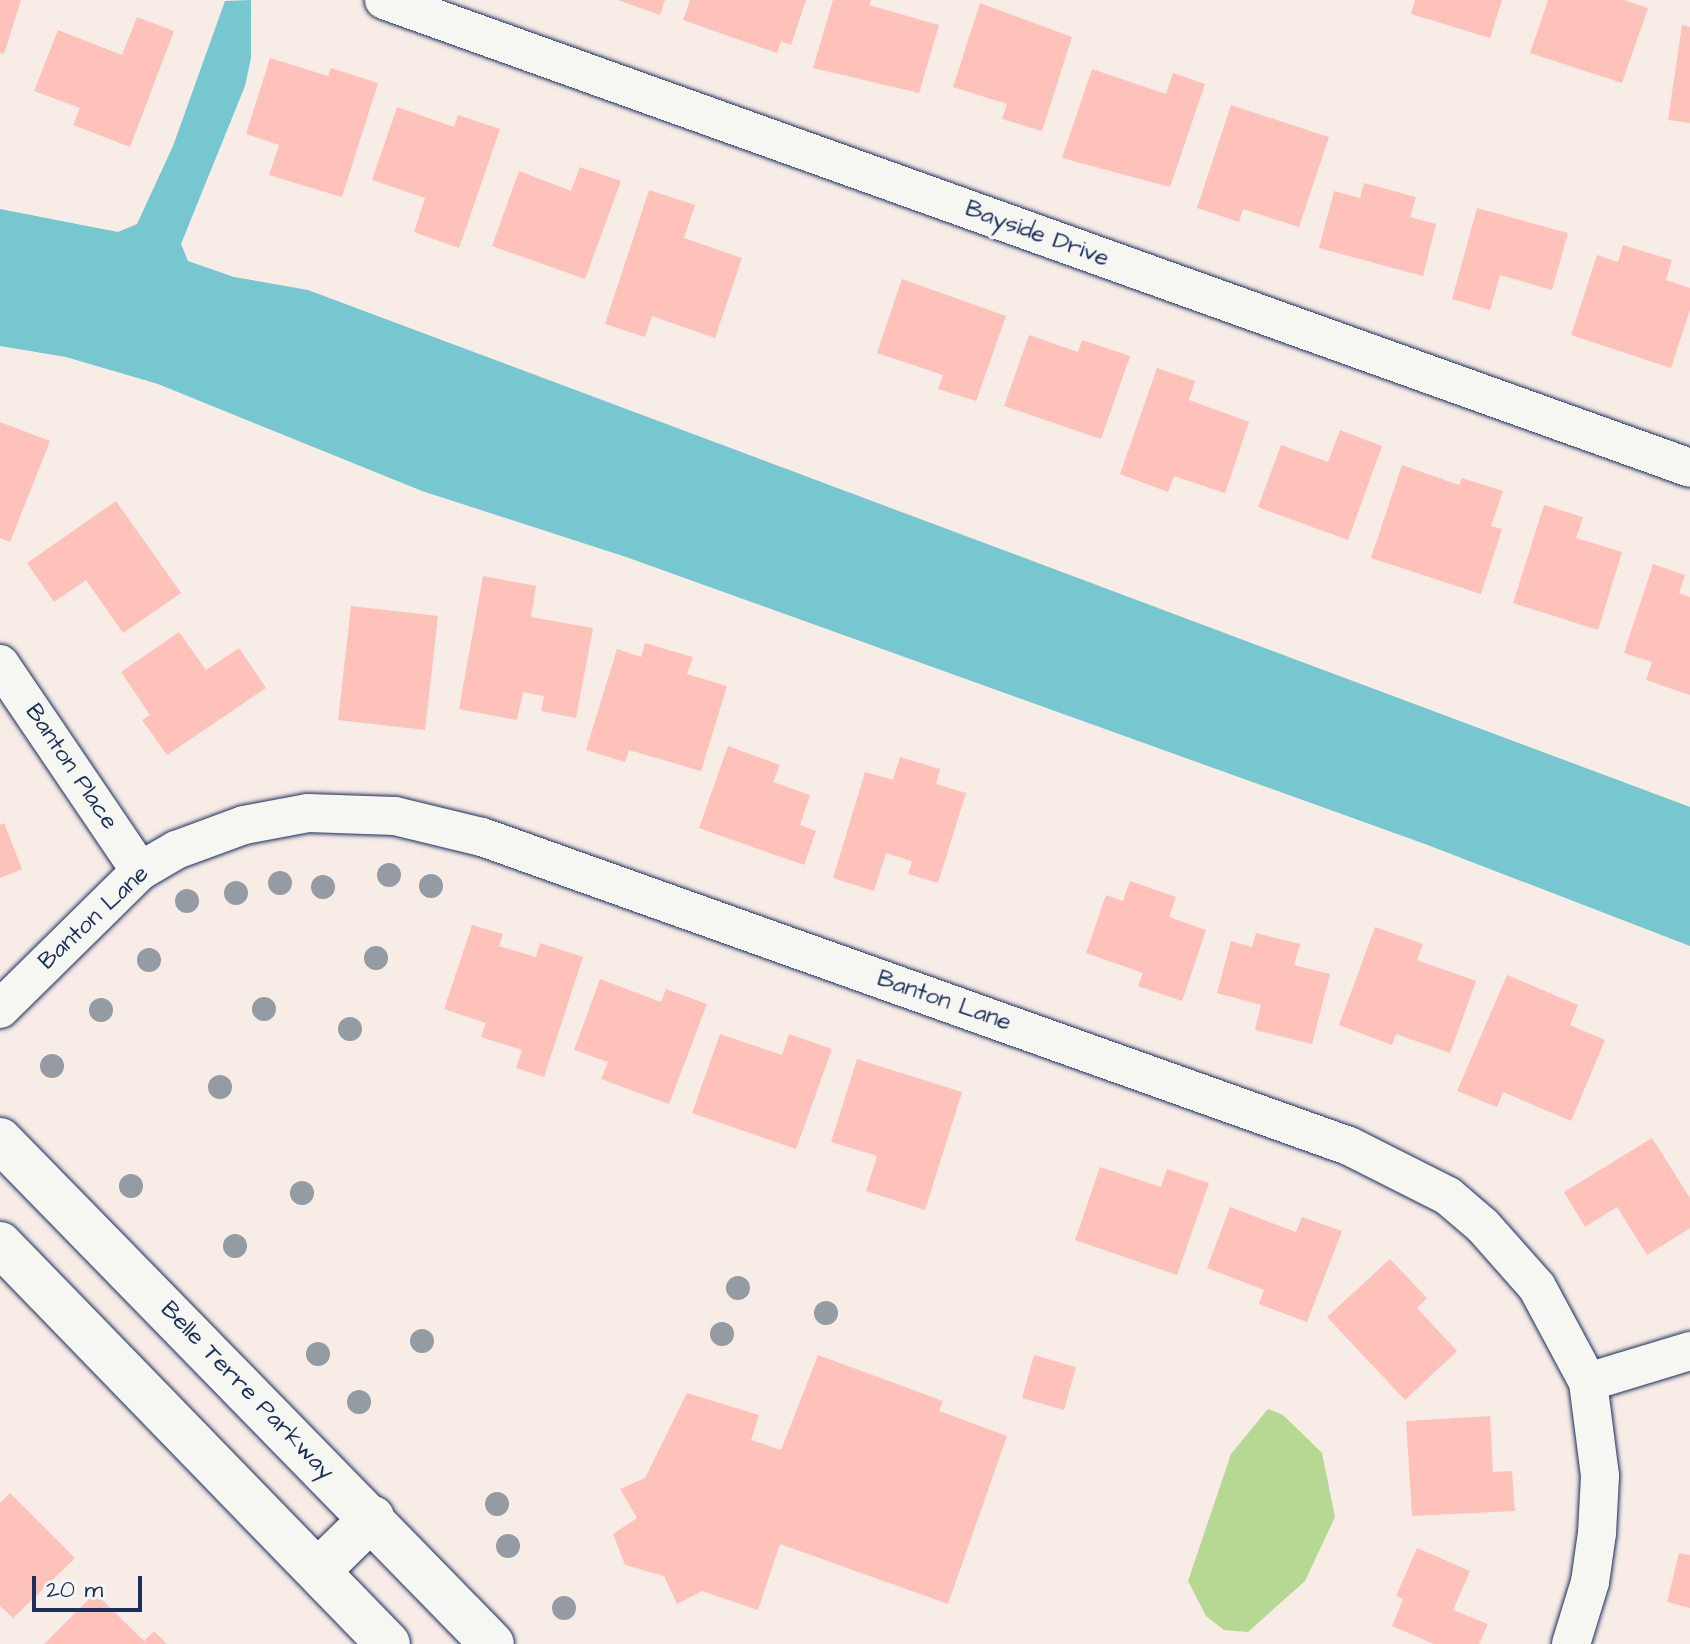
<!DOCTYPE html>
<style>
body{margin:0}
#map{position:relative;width:1690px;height:1644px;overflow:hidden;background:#f8ece7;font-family:"Architects Daughter",sans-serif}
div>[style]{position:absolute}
.green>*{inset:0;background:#b6d892}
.water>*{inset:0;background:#76c7cf}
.building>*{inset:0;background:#fec2bb}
.roads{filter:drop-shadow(0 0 2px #1b2f5e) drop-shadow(0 0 2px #1b2f5e)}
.street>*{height:38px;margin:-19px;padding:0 19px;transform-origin:19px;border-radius:19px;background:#f6f6f2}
.secondary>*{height:44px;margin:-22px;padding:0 22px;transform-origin:22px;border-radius:22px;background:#f6f6f2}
.trees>*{width:24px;height:24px;margin:-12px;border-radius:50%;background:#949ba3}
span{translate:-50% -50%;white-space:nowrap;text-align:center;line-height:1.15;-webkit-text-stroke:7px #f6f6f2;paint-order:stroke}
.street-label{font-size:24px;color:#1b2f5e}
.scale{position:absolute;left:32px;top:1576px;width:110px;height:36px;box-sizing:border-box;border:4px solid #1b2f5e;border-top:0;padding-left:10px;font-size:24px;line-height:28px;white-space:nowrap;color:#1b2f5e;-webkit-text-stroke:6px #f6f6f2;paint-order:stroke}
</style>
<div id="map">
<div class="green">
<i style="clip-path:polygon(1268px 1409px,1283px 1415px,1322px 1453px,1335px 1517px,1305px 1581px,1248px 1632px,1224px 1630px,1206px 1616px,1188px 1581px,1231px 1454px)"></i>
</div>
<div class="water">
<i style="clip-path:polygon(251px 0,251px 58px,245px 86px,181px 244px,188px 261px,234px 277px,308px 290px,1690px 807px,1690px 946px,1425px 844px,626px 557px,422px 491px,158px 384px,66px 357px,0 346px,0 209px,118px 232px,137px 224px,173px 146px,225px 1px)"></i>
</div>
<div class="building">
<i style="clip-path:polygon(0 0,21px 0,4px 54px,0 53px)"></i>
<i style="clip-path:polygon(618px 0,665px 0,660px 15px)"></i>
<i style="clip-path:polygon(690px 0,806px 0,791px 45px,781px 41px,777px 53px,683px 20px)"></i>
<i style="clip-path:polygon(833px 0,871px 0,869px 5px,939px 25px,919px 93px,813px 68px)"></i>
<i style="clip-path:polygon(1415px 0,1502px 0,1490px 38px,1411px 14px)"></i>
<i style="clip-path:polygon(1548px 0,1624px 0,1648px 8px,1622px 83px,1530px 53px)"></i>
<i style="clip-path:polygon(980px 3px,1072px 37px,1042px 131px,1002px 119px,1007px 104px,953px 87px)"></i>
<i style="clip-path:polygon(137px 17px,174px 31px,130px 147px,73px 125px,80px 108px,34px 91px,58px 30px,122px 55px)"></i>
<i style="clip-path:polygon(1682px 25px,1690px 27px,1690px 123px,1668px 120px)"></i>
<i style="clip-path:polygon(270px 58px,328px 76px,331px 68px,378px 83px,342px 197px,269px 175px,279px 145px,246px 134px)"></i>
<i style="clip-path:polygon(1092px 69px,1166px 94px,1173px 73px,1205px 84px,1170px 187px,1062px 158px)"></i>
<i style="clip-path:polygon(1231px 105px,1329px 137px,1299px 227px,1243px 209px,1239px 222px,1197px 208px)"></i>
<i style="clip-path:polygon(397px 107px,454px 127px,458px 115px,500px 129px,459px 248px,414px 232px,425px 198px,372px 180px)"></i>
<i style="clip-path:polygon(580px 167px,621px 181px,585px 279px,492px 246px,519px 171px,571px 191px)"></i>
<i style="clip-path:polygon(1364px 183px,1416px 197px,1410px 217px,1436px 224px,1423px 276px,1319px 248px,1334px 191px,1360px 198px)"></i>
<i style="clip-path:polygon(649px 190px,695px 205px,684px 238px,742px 258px,715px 338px,652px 316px,645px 337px,605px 324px)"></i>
<i style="clip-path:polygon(1477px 208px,1568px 233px,1552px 290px,1500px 275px,1490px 310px,1452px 299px)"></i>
<i style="clip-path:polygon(1623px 245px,1672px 260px,1666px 280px,1690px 288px,1690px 310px,1671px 368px,1571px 335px,1597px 255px,1618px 262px)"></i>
<i style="clip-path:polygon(902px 279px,1006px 316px,976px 401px,938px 389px,943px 375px,877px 353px)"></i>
<i style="clip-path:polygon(1029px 335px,1078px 352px,1082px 340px,1130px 356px,1101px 439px,1004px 406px)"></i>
<i style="clip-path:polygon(1157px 368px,1195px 381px,1189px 400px,1249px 422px,1225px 493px,1174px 476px,1168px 492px,1120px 474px)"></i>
<i style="clip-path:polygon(0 422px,50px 441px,10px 542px,0 538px)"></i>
<i style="clip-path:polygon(1340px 430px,1382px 446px,1348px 540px,1258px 507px,1281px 445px,1328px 462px)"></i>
<i style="clip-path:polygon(1402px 465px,1459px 485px,1462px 478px,1503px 491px,1491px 526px,1502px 529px,1481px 594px,1371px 558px)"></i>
<i style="clip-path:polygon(116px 501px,181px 593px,123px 633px,86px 580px,54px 602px,27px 563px)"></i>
<i style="clip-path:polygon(1544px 505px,1583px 517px,1576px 538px,1622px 552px,1598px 630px,1513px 603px)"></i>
<i style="clip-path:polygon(1653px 564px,1685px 575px,1679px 593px,1690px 597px,1690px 695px,1646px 680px,1652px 662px,1624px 653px)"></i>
<i style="clip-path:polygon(483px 576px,536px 586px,531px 617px,593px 628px,576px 718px,541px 711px,544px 696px,523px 692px,517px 720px,459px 709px)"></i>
<i style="clip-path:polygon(351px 606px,438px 616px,425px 730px,338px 720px)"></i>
<i style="clip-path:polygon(179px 632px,206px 670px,239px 648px,266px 688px,167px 755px,142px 720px,150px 715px,121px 672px)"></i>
<i style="clip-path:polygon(645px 643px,693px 657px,687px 674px,727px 686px,701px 771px,629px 750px,625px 762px,586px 750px,617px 649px,641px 657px)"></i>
<i style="clip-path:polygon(728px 746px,780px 765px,773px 782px,810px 795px,800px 825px,816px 831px,804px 865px,699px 828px)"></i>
<i style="clip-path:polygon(900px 757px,940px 769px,936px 784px,966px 793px,938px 883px,908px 874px,912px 861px,886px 853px,874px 891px,833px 878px,865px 772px,893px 780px)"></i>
<i style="clip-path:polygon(4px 823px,22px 869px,0 878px,0 825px)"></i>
<i style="clip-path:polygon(1130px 881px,1176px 897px,1169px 917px,1206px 930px,1182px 1001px,1138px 986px,1143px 973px,1086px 953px,1106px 895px,1123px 901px)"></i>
<i style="clip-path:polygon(472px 925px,503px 934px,499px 946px,536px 957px,540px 943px,583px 957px,544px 1077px,516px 1068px,522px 1050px,481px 1037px,486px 1023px,444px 1009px)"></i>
<i style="clip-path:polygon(1375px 927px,1423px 944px,1417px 960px,1476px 981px,1450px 1053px,1396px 1034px,1392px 1045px,1339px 1025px)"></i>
<i style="clip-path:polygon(1256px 933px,1300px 944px,1294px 965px,1330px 974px,1312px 1044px,1255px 1030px,1261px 1005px,1217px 993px,1231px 941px,1252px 947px)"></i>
<i style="clip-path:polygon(1507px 975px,1578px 1005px,1570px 1025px,1605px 1040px,1571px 1121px,1503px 1092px,1497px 1107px,1457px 1091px)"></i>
<i style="clip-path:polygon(600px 979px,661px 1002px,666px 989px,707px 1004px,669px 1104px,601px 1079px,608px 1062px,574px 1050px)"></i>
<i style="clip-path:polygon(720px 1034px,782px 1055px,789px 1034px,832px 1049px,796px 1149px,692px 1113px)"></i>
<i style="clip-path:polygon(857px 1059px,962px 1092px,925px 1210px,866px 1191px,877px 1156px,831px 1142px)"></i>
<i style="clip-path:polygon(1652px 1138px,1690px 1198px,1690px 1228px,1647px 1255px,1617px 1207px,1585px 1227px,1564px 1192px)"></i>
<i style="clip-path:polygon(1100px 1167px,1161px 1187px,1167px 1169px,1209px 1183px,1177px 1275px,1075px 1240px)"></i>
<i style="clip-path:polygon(1230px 1207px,1296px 1232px,1302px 1217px,1342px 1231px,1307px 1322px,1259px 1304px,1264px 1290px,1207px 1268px)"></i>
<i style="clip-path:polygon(1390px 1259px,1427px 1298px,1417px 1308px,1457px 1351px,1405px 1400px,1327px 1317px)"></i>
<i style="clip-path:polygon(818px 1355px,943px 1401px,939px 1411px,1007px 1436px,948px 1604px,780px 1544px,758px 1610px,702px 1591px,677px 1604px,664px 1576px,625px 1565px,613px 1534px,637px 1518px,620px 1489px,645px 1478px,687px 1393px,759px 1415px,751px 1440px,781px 1450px)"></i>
<i style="clip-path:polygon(1034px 1355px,1076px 1367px,1064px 1410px,1022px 1398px)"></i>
<i style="clip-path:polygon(1490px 1416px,1493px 1472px,1512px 1471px,1515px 1511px,1412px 1516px,1406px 1421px)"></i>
<i style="clip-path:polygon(10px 1493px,75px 1558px,13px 1618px,0 1606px,0 1503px)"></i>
<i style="clip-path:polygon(1417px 1548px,1470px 1571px,1453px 1610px,1488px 1624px,1479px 1644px,1434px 1644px,1392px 1626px,1403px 1599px,1396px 1596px)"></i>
<i style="clip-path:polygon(1679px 1553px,1690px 1555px,1690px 1608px,1667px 1602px)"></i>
<i style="clip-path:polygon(95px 1593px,144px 1641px,154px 1631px,167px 1644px,44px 1644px)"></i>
</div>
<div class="roads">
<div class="street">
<i style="left:384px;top:0;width:1387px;rotate:19.71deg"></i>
<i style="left:0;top:664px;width:250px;rotate:55.9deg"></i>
<i style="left:0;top:1009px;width:197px;rotate:-44.6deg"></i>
<i style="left:140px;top:871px;width:42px;rotate:-30.3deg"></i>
<i style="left:176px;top:850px;width:72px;rotate:-20.2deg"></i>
<i style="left:244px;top:825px;width:65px;rotate:-10.6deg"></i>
<i style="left:308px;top:813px;width:87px;rotate:2deg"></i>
<i style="left:395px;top:816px;width:89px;rotate:13.6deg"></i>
<i style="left:482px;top:837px;width:920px;rotate:19.62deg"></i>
<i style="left:1349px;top:1146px;width:111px;rotate:26.8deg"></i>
<i style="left:1448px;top:1196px;width:46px;rotate:40.6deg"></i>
<i style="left:1483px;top:1226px;width:81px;rotate:48.5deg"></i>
<i style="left:1537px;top:1287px;width:108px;rotate:61.8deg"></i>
<i style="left:1588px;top:1382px;width:95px;rotate:82.7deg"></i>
<i style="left:1600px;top:1476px;width:57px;rotate:93deg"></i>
<i style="left:1597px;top:1533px;width:49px;rotate:98.1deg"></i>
<i style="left:1590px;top:1582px;width:65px;rotate:107deg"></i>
<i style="left:1588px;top:1382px;width:107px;rotate:-16.9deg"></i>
</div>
<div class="secondary">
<i style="left:0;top:1140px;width:704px;rotate:45.69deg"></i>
<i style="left:0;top:1244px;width:557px;rotate:45.87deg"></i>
<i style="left:318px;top:1571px;width:76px;rotate:-44.5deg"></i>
</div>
</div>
<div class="trees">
<i style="left:389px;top:875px"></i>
<i style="left:280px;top:883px"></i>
<i style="left:431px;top:886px"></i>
<i style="left:323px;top:887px"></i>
<i style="left:236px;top:893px"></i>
<i style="left:187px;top:901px"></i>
<i style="left:376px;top:958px"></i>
<i style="left:149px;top:960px"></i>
<i style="left:264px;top:1009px"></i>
<i style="left:101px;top:1010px"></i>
<i style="left:350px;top:1029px"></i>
<i style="left:52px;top:1066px"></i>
<i style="left:220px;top:1087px"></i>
<i style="left:131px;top:1186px"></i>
<i style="left:302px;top:1193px"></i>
<i style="left:235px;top:1246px"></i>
<i style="left:738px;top:1288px"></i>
<i style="left:826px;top:1313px"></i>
<i style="left:722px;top:1334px"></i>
<i style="left:422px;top:1341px"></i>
<i style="left:318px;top:1354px"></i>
<i style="left:359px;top:1402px"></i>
<i style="left:497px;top:1504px"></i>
<i style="left:508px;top:1546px"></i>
<i style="left:564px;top:1608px"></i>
</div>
<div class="street-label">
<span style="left:1037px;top:234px;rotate:20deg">Bayside Drive</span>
<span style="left:71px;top:767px;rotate:56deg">Banton Place</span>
<span style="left:94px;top:918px;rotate:-43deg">Banton Lane</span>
<span style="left:944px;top:1001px;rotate:19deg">Banton Lane</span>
<span style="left:247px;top:1391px;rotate:46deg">Belle Terre Parkway</span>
</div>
<div class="scale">20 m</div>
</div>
